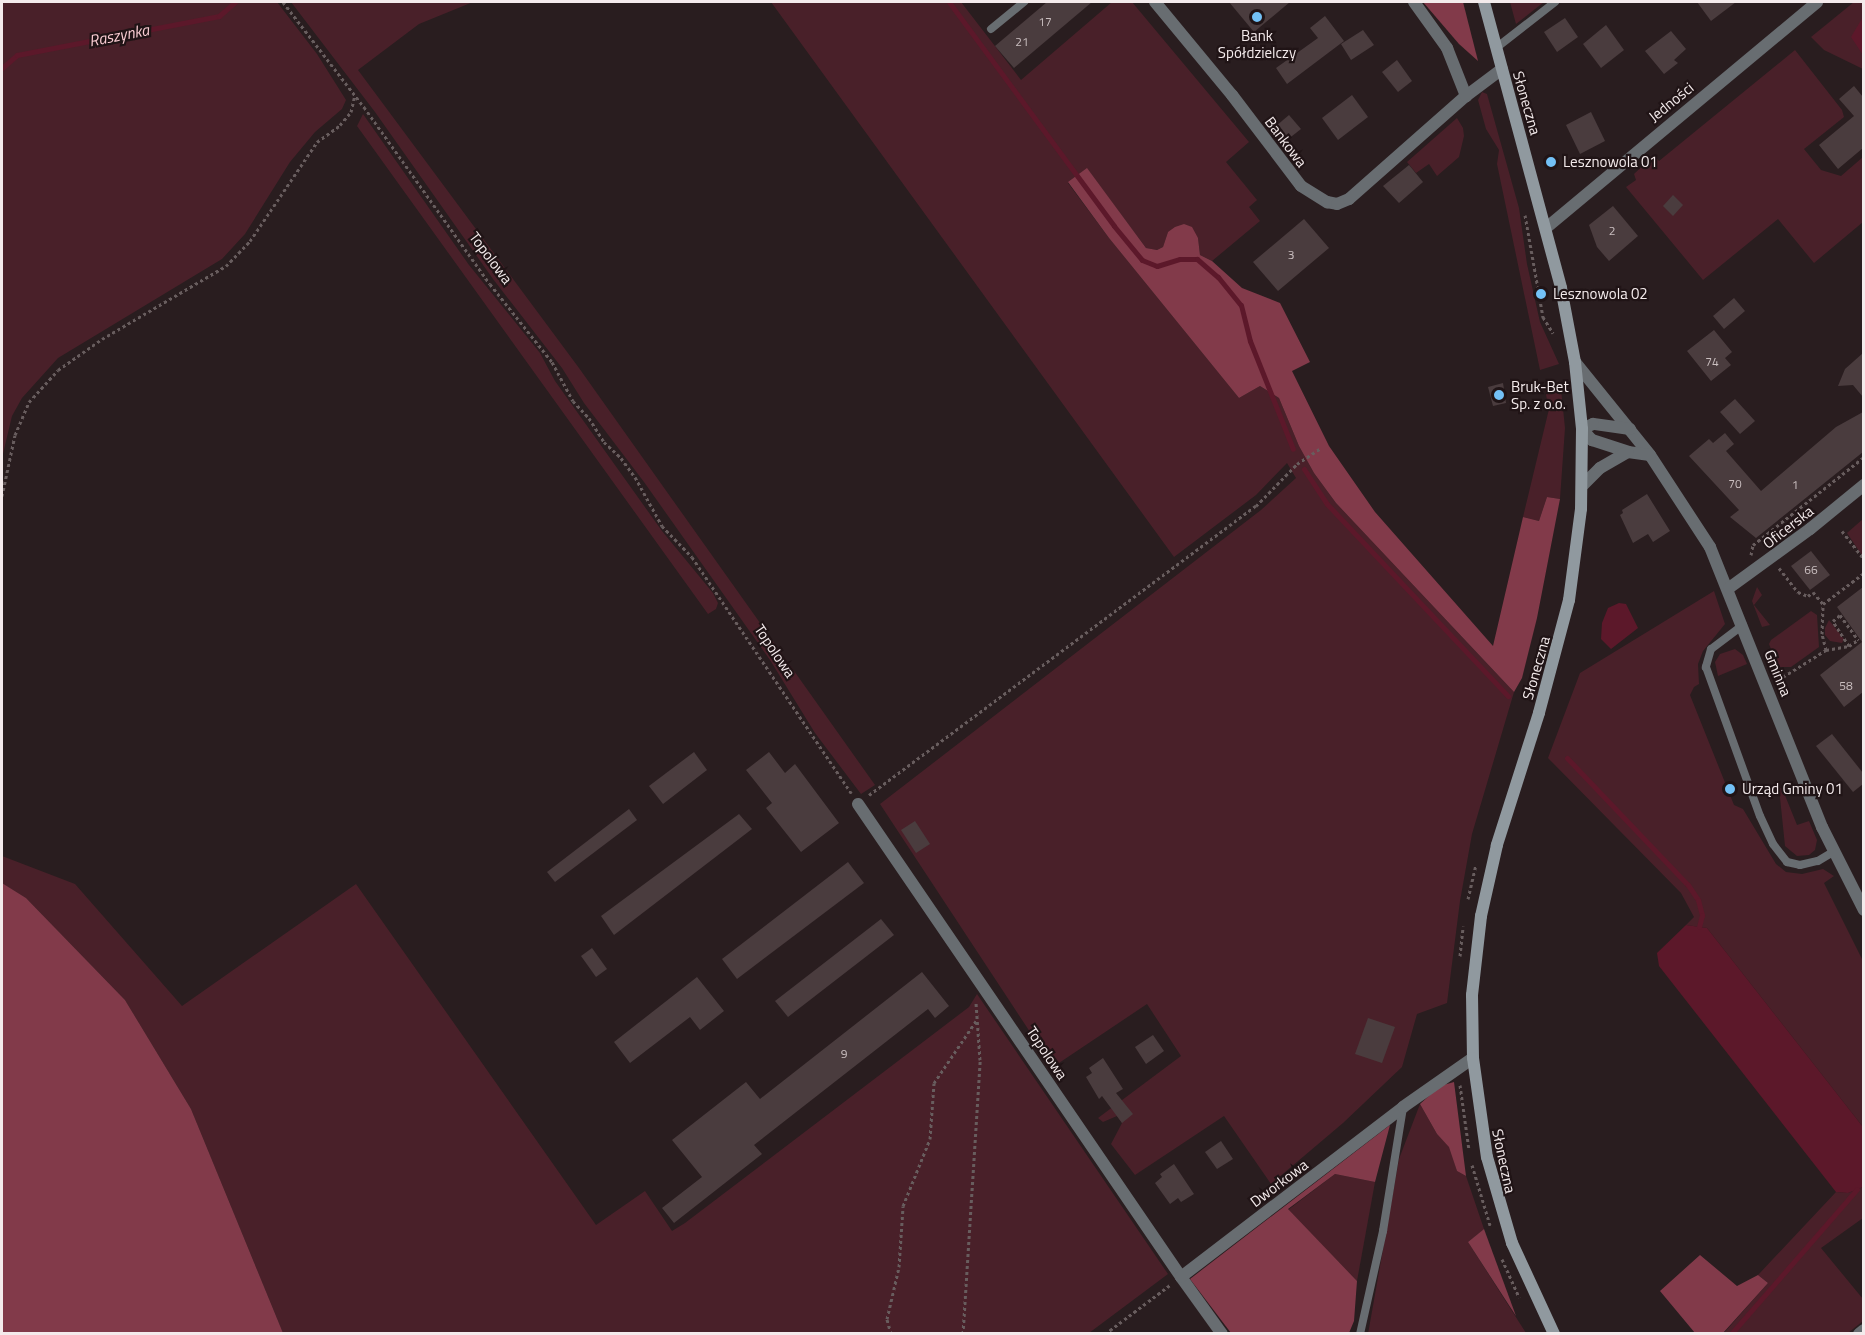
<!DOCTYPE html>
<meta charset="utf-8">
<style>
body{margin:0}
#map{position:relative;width:1865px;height:1335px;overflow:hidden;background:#291d1f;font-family:"Titillium Web",sans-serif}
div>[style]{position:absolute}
.green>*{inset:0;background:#492029}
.forest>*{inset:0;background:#823a4a}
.water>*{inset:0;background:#5c182a}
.stream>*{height:5px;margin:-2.5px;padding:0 2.5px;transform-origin:2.5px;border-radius:2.5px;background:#5c182a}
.building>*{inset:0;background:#4a3c3e}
.path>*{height:3px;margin-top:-1.5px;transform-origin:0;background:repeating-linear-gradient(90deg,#685d5e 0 3px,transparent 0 6px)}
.service>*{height:8px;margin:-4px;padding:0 4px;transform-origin:4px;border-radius:4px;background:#686d71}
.minor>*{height:12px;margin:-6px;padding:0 6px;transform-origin:6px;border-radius:6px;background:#686d71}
.tertiary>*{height:12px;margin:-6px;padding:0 6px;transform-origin:6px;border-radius:6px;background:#686d71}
.secondary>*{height:12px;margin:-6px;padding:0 6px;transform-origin:6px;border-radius:6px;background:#90999f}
.dots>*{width:16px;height:16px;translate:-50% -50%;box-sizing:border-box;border:3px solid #201416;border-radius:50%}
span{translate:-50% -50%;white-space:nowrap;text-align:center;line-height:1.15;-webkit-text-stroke:4.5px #201416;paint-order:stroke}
.number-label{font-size:12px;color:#cabfc0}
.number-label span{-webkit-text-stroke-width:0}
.poi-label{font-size:15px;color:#f4ebec}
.left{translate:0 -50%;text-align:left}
.street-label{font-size:15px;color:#f4ebec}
.water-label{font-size:16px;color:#facdd3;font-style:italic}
.frame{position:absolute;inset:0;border:3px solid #f4ebec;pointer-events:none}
</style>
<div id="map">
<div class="green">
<i style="clip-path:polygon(2px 2px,277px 2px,317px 54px,346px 100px,342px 109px,315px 132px,290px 162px,245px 234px,222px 259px,58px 358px,22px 398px,12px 416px,2px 458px)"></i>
<i style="clip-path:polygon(291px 2px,473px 2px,419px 24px,358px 70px,579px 368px,875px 785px,861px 794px,815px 733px,770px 660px,644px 482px,584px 403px,562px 368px,493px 279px,375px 112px)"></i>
<i style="clip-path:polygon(771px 2px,961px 2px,1021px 80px,1112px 2px,1132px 2px,1249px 142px,1226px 162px,1257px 200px,1249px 207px,1260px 221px,1212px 261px,1200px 255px,1198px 238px,1168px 232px,1163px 247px,1157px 250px,1146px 248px,1087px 169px,1068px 183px,1109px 238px,1239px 398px,1260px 386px,1279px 398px,1299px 446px,1314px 473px,1336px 503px,1514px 692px,1472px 834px,1460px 901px,1447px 1003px,1417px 1014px,1402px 1067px,1343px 1123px,1271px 1184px,1224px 1116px,1135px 1175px,1111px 1144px,1122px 1123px,1117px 1116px,1103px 1122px,1098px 1118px,1181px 1056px,1147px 1004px,1053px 1067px,880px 804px,1261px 510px,1296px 478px,1287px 463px,1256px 495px,1174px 557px)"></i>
<i style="clip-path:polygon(1510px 2px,1544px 2px,1516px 24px)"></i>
<i style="clip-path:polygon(1854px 2px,1863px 2px,1863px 69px,1824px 50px,1811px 37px)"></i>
<i style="clip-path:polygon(1795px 50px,1842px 110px,1844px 117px,1804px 149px,1821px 170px,1841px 176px,1863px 157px,1863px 222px,1814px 263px,1778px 219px,1703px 280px,1626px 187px,1636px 180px,1634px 174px,1654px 155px,1659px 161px)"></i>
<i style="clip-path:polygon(1482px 92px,1487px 94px,1519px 208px,1527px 264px,1540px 322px,1559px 364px,1540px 370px,1497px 164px,1499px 150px,1486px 129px,1478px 100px)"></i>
<i style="clip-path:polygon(363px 114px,469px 265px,540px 353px,555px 381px,662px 531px,713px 593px,718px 603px,716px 609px,708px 614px,357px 126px)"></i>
<i style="clip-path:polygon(1457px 118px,1463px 128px,1464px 136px,1459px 157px,1437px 176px,1429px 164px,1416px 173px,1407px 162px)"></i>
<i style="clip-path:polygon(1561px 389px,1565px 428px,1560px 499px,1547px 497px,1539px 521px,1523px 517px,1549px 409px,1545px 390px)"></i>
<i style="clip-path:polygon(1863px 519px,1863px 557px,1847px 533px)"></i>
<i style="clip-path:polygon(1757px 587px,1762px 595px,1754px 605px,1770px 625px,1762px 627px,1752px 601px)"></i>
<i style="clip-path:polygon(1714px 591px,1725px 624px,1703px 651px,1698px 664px,1699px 684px,1694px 687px,1690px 695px,1734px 805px,1743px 809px,1776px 864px,1786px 872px,1802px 874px,1823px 869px,1834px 876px,1824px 883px,1863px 961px,1863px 1127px,1707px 928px,1686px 925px,1694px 917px,1681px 893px,1548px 758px,1580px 673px)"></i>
<i style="clip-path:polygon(1811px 611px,1817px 615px,1819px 647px,1791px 667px,1778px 667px,1769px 644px,1771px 640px)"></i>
<i style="clip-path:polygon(1829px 620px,1844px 639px,1842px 643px,1830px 641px,1825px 635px,1825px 628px)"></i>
<i style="clip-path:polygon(1735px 649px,1743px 655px,1747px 664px,1718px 676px,1715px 662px,1720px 654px)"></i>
<i style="clip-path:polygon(1779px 788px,1782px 788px,1797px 825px,1809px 821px,1817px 840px,1815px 850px,1809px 855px,1797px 856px,1785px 846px)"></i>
<i style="clip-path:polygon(2px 856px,75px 884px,182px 1006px,356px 884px,596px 1225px,645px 1191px,672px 1231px,685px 1223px,969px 1007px,977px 994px,1168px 1274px,1089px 1333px,283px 1333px,191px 1109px,125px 1000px,26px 898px,2px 883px)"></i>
<i style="clip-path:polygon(1420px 1104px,1437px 1134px,1450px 1147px,1457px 1171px,1466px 1176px,1484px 1229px,1468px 1242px,1526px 1333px,1368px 1334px,1399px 1159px)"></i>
<i style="clip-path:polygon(1335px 1174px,1375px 1182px,1357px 1281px,1288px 1210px)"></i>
<i style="clip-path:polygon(1863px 1187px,1863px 1218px,1821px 1248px,1863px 1299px,1863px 1321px,1848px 1333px,1723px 1334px,1768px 1283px,1758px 1275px,1836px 1192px,1848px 1193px)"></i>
</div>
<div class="forest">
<i style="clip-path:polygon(1423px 2px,1463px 2px,1478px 61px,1459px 44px)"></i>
<i style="clip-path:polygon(1087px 168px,1146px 248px,1157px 250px,1163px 247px,1168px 232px,1175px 227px,1184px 224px,1192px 227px,1198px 238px,1200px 255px,1212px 261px,1242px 288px,1280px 303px,1310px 362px,1292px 371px,1329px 446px,1375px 512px,1493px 646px,1523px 517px,1539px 521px,1547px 497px,1560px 499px,1537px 618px,1522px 678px,1514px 692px,1336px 503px,1314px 473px,1299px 446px,1279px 398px,1260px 386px,1239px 398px,1109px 238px,1068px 182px)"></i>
<i style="clip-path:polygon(2px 883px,26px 898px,125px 1000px,191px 1109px,283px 1333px,2px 1333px)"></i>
<i style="clip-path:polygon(1454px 1082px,1466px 1176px,1457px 1171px,1449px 1147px,1437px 1134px,1420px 1104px,1440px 1086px)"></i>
<i style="clip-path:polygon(1390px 1125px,1375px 1182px,1335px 1174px,1288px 1209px,1357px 1281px,1354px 1321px,1349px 1333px,1231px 1333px,1190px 1279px)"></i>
<i style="clip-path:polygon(1484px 1229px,1516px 1316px,1468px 1242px)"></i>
<i style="clip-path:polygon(1700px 1255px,1737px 1286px,1758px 1275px,1768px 1283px,1723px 1333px,1695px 1333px,1660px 1291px)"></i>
</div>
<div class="water">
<i style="clip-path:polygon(1863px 17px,1863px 55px,1851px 37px)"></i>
<i style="clip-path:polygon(1619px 603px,1626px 604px,1638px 628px,1611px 649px,1601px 639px,1602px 623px,1608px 608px)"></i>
<i style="clip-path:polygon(1686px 925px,1707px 928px,1863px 1127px,1863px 1187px,1848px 1193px,1836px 1192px,1659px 966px,1657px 953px)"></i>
</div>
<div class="stream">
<i style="left:949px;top:2px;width:278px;rotate:53.6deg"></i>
<i style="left:1114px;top:226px;width:44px;rotate:50.5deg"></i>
<i style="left:1142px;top:260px;width:16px;rotate:22deg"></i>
<i style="left:1157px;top:266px;width:24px;rotate:-17deg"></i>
<i style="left:1180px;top:259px;width:17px"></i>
<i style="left:1197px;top:259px;width:28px;rotate:41deg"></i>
<i style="left:1218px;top:277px;width:36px;rotate:51deg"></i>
<i style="left:1241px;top:305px;width:37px;rotate:76deg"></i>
<i style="left:1250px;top:341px;width:116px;rotate:68.3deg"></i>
<i style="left:2px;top:68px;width:20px;rotate:-41deg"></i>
<i style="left:17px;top:55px;width:206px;rotate:-10.9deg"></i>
<i style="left:219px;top:16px;width:21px;rotate:-41deg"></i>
<i style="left:1304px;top:469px;width:42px;rotate:56.7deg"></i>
<i style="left:1327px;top:504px;width:264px;rotate:46.7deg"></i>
<i style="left:1567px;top:758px;width:175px;rotate:46.4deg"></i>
<i style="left:1688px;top:885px;width:18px;rotate:56deg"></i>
<i style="left:1698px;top:900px;width:16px;rotate:75deg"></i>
<i style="left:1702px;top:915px;width:12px;rotate:104deg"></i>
<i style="left:1731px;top:1334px;width:192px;rotate:-49deg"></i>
</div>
<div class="building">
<i style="clip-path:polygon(1047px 2px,1092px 2px,1014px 68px,995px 46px)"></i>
<i style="clip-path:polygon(1229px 2px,1290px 2px,1254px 32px)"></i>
<i style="clip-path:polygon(1697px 2px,1736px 2px,1711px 21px)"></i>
<i style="clip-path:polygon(1325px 16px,1344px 41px,1287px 84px,1276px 68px,1318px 38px,1310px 28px)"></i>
<i style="clip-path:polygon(1565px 18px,1578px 37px,1557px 52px,1544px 32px)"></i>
<i style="clip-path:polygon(1606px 25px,1624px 50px,1601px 68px,1583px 44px)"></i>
<i style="clip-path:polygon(1363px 30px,1374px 45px,1351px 60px,1341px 44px)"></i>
<i style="clip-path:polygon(1671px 31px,1686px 49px,1674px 60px,1678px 63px,1664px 74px,1645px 51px)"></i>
<i style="clip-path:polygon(1397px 60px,1412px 81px,1398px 92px,1382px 72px)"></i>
<i style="clip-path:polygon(1854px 86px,1863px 97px,1863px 148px,1838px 169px,1819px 145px,1854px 116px,1839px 99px)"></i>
<i style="clip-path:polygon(1352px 95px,1368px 117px,1338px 140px,1322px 118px)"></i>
<i style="clip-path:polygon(1591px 112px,1605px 141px,1580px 154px,1566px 125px)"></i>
<i style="clip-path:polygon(1289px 115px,1301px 129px,1287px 140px,1276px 126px)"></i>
<i style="clip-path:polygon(1409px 165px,1423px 182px,1399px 203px,1383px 186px)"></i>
<i style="clip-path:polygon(1673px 195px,1683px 205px,1673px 216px,1663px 206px)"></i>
<i style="clip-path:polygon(1613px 206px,1638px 236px,1609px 261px,1597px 247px,1589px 225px)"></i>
<i style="clip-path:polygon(1304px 219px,1329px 248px,1278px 291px,1253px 262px)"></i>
<i style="clip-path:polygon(1734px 298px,1745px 311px,1724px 329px,1713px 316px)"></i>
<i style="clip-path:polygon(1714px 330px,1732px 352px,1725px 358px,1731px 365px,1711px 381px,1687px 351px)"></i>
<i style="clip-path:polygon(1863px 353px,1863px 397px,1853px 385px,1838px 386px,1845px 369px)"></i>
<i style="clip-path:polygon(1503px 383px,1506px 403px,1493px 406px,1488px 387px)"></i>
<i style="clip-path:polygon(1735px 399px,1755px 421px,1740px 434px,1720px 412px)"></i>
<i style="clip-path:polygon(1863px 412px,1863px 452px,1756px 538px,1730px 517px,1739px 510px,1689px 456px,1709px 439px,1713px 443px,1725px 433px,1734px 444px,1726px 451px,1761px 491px,1836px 427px)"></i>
<i style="clip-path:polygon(1647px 494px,1670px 531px,1653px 542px,1648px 534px,1633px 543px,1620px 515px,1623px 513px,1622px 510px)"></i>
<i style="clip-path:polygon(1811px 551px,1830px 575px,1810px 590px,1791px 566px)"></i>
<i style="clip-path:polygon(1863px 587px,1863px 692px,1844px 707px,1820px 675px,1862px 642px,1837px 607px)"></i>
<i style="clip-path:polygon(1832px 734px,1863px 773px,1863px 784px,1853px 792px,1816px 746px)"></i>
<i style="clip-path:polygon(694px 752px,707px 770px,663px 804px,649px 786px)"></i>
<i style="clip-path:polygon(769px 752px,785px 773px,795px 764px,839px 823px,801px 852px,766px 808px,772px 803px,746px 770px)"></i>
<i style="clip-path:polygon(629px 809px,637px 820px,555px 882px,547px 872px)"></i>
<i style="clip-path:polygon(739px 814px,752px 829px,614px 935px,601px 916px)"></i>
<i style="clip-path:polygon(915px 821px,930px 844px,916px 853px,901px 830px)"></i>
<i style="clip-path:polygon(848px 862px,864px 883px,737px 979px,722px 959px)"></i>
<i style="clip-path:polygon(881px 919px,894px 935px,788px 1017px,775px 1001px)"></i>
<i style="clip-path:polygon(592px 948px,607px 969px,596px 977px,581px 956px)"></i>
<i style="clip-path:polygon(922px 972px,949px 1006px,935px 1018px,928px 1009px,754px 1145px,762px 1154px,674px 1223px,662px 1208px,702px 1177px,672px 1140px,746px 1082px,760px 1099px)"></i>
<i style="clip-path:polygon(697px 977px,724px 1011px,700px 1030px,690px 1017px,630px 1063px,614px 1042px)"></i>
<i style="clip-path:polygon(1368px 1018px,1395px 1027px,1382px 1063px,1355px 1054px)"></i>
<i style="clip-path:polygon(1153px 1035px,1164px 1051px,1146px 1064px,1135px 1047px)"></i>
<i style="clip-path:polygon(1103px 1058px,1123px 1089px,1116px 1093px,1133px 1114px,1122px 1123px,1102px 1096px,1099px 1099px,1086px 1077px,1092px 1073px,1089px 1068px)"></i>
<i style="clip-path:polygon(1221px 1141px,1233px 1159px,1217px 1169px,1205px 1152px)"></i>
<i style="clip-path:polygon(1174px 1164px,1194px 1194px,1181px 1202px,1178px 1198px,1170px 1204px,1155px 1183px,1162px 1177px,1160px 1174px)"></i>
</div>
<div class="path">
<i style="left:283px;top:2px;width:133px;rotate:52.4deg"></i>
<i style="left:364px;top:107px;width:217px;rotate:54.6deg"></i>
<i style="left:490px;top:284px;width:100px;rotate:51.5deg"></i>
<i style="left:552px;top:362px;width:44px;rotate:61.7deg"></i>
<i style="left:573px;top:401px;width:23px;rotate:47deg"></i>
<i style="left:589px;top:418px;width:28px;rotate:58deg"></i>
<i style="left:604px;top:442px;width:23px;rotate:43deg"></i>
<i style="left:621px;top:458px;width:24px;rotate:54deg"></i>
<i style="left:635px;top:477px;width:56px;rotate:61.1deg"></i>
<i style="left:662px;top:526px;width:43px;rotate:45.9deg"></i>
<i style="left:692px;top:557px;width:285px;rotate:56deg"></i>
<i style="left:1525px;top:215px;width:104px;rotate:80deg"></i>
<i style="left:1543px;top:317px;width:19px;rotate:58deg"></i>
<i style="left:2px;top:496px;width:62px;rotate:-78deg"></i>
<i style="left:15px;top:435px;width:36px;rotate:-67deg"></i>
<i style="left:29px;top:402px;width:43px;rotate:-47.8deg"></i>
<i style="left:58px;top:370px;width:54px;rotate:-35.2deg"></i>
<i style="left:102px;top:339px;width:144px;rotate:-30.5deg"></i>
<i style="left:226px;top:266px;width:35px;rotate:-46deg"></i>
<i style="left:250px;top:241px;width:120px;rotate:-55.9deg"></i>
<i style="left:317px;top:142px;width:29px;rotate:-36deg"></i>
<i style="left:340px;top:125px;width:17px;rotate:-50deg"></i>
<i style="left:351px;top:112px;width:17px;rotate:-77deg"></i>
<i style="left:1842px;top:531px;width:36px;rotate:52deg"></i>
<i style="left:1751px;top:555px;width:10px;rotate:-79deg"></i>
<i style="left:1753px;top:545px;width:142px;rotate:-38.4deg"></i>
<i style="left:1779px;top:568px;width:31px;rotate:52deg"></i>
<i style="left:1798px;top:592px;width:11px;rotate:22deg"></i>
<i style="left:1808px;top:596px;width:6px;rotate:-39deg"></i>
<i style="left:1813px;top:592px;width:16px;rotate:50deg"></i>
<i style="left:1849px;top:646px;width:30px;rotate:-123deg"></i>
<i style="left:1833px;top:621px;width:9px;rotate:-41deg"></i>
<i style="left:1840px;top:615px;width:31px;rotate:54deg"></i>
<i style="left:1826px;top:650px;width:23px;rotate:-10deg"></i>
<i style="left:1849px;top:646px;width:11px;rotate:-34deg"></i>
<i style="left:1778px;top:680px;width:57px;rotate:-32deg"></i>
<i style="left:1826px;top:650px;width:16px;rotate:-104deg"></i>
<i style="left:1822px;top:634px;width:30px;rotate:-88deg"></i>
<i style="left:1823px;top:604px;width:51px;rotate:-37.1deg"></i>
<i style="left:869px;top:795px;width:483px;rotate:-36.8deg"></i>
<i style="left:1256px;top:506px;width:59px;rotate:-45.7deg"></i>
<i style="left:1297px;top:464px;width:27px;rotate:-34deg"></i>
<i style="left:1468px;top:899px;width:35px;rotate:-77deg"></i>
<i style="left:1460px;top:956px;width:30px;rotate:-84deg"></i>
<i style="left:1460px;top:1085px;width:66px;rotate:82.1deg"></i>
<i style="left:1472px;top:1165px;width:63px;rotate:73.3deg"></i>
<i style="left:1502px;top:1259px;width:42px;rotate:65.9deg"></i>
<i style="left:891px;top:1334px;width:16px;rotate:-105deg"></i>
<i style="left:887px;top:1319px;width:53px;rotate:-77deg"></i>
<i style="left:899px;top:1267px;width:61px;rotate:-86.2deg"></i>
<i style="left:903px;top:1206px;width:72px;rotate:-68.1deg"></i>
<i style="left:930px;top:1139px;width:56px;rotate:-85.9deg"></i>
<i style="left:934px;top:1083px;width:75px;rotate:-55.9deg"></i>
<i style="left:963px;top:1334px;width:275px;rotate:-86.4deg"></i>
<i style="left:980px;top:1060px;width:57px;rotate:-94deg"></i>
<i style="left:1105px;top:1334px;width:81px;rotate:-37deg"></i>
</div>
<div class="service">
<i style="left:991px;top:29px;width:43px;rotate:-39.3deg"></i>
<i style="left:1496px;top:48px;width:75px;rotate:-37.9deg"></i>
<i style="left:1743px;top:625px;width:40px;rotate:143deg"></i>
<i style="left:1711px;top:649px;width:19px;rotate:106deg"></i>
<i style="left:1706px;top:667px;width:158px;rotate:70.1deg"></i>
<i style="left:1760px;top:816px;width:31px;rotate:65deg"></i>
<i style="left:1773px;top:844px;width:23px;rotate:52deg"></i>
<i style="left:1787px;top:862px;width:13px;rotate:13deg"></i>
<i style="left:1800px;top:865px;width:18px;rotate:-13deg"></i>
<i style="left:1818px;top:861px;width:17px;rotate:-31deg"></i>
<i style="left:1360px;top:1334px;width:106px;rotate:-77.4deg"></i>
<i style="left:1383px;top:1231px;width:126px;rotate:-80.8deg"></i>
</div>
<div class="minor">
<i style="left:1155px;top:2px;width:121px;rotate:50.4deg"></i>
<i style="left:1232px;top:95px;width:114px;rotate:52.8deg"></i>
<i style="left:1301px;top:186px;width:31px;rotate:32deg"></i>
<i style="left:1327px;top:202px;width:10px;rotate:11deg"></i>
<i style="left:1337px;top:204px;width:13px;rotate:-23deg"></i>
<i style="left:1349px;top:199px;width:156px;rotate:-41.4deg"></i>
<i style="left:1466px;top:96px;width:45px;rotate:-36.9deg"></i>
<i style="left:1414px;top:2px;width:57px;rotate:54.3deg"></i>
<i style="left:1447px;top:48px;width:52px;rotate:68.4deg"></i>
<i style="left:1575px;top:362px;width:119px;rotate:51.1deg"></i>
<i style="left:1650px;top:455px;width:110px;rotate:56.9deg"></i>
<i style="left:1710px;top:547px;width:302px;rotate:68.2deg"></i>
<i style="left:1822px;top:827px;width:93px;rotate:63.2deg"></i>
<i style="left:1630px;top:429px;width:37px;rotate:-172deg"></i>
<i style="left:1593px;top:424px;width:12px;rotate:156deg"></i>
<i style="left:1582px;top:429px;width:15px;rotate:48deg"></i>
<i style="left:1592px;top:440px;width:38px;rotate:18deg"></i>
<i style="left:1628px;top:452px;width:22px;rotate:8deg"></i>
<i style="left:1583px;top:485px;width:24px;rotate:-45deg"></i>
<i style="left:1600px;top:468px;width:32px;rotate:-30deg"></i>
<i style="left:1729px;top:588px;width:100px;rotate:-36.1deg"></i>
<i style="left:1810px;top:529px;width:70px;rotate:-39.2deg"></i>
<i style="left:858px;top:804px;width:573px;rotate:55.67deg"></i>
<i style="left:1181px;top:1277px;width:70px;rotate:54.3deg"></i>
<i style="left:1181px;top:1277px;width:280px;rotate:-37.4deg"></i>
<i style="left:1403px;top:1107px;width:85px;rotate:-35deg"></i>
<i style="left:1859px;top:1334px;width:6px;rotate:-39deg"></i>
</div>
<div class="tertiary">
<i style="left:1546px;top:228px;width:353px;rotate:-39.8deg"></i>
</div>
<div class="secondary">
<i style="left:1484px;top:2px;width:296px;rotate:74.9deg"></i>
<i style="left:1561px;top:288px;width:75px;rotate:79.3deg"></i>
<i style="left:1575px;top:362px;width:67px;rotate:84deg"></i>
<i style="left:1582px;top:429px;width:80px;rotate:90.7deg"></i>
<i style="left:1581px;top:509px;width:92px;rotate:97.5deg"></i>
<i style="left:1569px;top:600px;width:117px;rotate:104.9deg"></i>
<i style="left:1539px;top:713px;width:139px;rotate:107.7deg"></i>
<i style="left:1497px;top:845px;width:73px;rotate:102.7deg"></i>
<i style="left:1481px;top:916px;width:80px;rotate:96.5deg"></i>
<i style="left:1472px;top:995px;width:63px;rotate:89.1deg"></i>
<i style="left:1473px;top:1058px;width:100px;rotate:82deg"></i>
<i style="left:1487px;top:1157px;width:90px;rotate:73.8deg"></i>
<i style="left:1512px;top:1243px;width:100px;rotate:65.2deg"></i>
</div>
<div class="dots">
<i style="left:1257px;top:17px;background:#73c1f6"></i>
<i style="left:1551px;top:162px;background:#73c1f6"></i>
<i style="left:1541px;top:294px;background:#73c1f6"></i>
<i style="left:1499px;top:395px;background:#73c1f6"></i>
<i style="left:1730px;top:789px;background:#73c1f6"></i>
</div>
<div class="number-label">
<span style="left:1045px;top:22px">17</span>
<span style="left:1022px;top:42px">21</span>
<span style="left:1612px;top:231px">2</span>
<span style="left:1291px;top:255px">3</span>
<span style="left:1712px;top:362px">74</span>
<span style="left:1735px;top:484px">70</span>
<span style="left:1795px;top:485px">1</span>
<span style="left:1811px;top:570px">66</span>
<span style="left:1846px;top:686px">58</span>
<span style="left:844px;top:1054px">9</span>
</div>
<div class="poi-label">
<span style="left:1257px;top:44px">Bank<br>Spółdzielczy</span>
<span class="left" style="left:1563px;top:162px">Lesznowola 01</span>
<span class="left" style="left:1553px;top:294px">Lesznowola 02</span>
<span class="left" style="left:1511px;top:395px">Bruk-Bet<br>Sp. z o.o.</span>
<span class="left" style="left:1742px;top:789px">Urząd Gminy 01</span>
</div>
<div class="street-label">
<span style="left:1671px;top:102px;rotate:-39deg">Jedności</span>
<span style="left:1527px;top:103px;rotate:74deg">Słoneczna</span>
<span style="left:1286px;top:142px;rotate:53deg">Bankowa</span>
<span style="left:491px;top:258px;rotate:53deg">Topolowa</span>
<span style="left:1788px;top:527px;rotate:-38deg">Oficerska</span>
<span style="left:775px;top:651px;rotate:56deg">Topolowa</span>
<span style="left:1536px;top:668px;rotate:-74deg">Słoneczna</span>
<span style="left:1778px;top:673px;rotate:68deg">Gminna</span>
<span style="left:1047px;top:1053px;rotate:56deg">Topolowa</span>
<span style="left:1504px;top:1161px;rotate:78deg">Słoneczna</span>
<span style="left:1279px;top:1183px;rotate:-37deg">Dworkowa</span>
</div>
<div class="water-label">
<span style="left:119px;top:35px;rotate:-11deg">Raszynka</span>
</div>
<div class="frame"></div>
</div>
